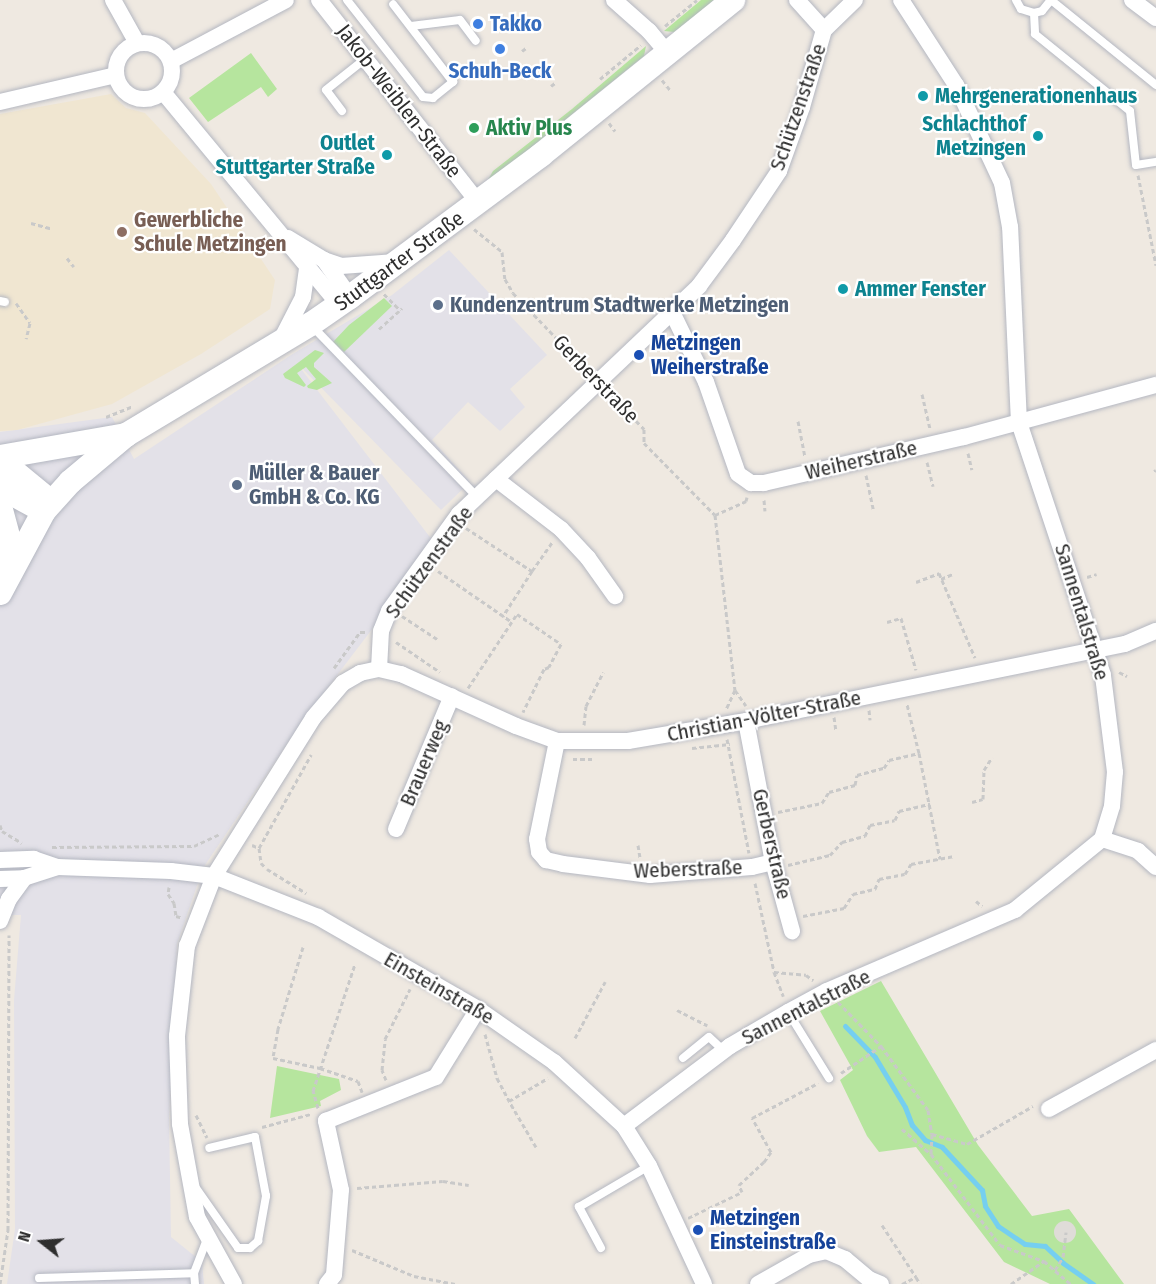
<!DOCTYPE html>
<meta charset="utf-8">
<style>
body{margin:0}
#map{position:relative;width:1156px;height:1284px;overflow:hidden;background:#efe9e1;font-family:"Fira Sans Condensed",sans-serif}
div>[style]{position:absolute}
.industrial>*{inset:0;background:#e3e1e8}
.education>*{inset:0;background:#f0e6d1}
.green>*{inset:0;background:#b6e59e}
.plaza>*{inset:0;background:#dfdcd8}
.round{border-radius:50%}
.stream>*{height:5px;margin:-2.5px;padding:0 2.5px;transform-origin:2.5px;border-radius:2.5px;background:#75cff0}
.path>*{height:3px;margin-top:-1.5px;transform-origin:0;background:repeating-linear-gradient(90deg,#c9c9c9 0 4.5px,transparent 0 7.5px)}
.roads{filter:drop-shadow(0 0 2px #b4b7c1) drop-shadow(0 0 2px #b4b7c1)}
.lane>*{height:8px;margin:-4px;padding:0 4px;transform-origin:4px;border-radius:4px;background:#fff}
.street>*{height:16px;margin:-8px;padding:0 8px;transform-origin:8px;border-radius:8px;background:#fff}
.street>.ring{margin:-8px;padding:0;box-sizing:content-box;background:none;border:16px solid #fff;border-radius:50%}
.secondary>*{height:24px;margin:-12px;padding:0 12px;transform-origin:12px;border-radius:12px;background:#fff}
.dots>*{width:16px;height:16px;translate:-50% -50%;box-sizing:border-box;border:3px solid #fff;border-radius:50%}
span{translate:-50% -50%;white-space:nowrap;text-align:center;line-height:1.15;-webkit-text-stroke:4.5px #fff;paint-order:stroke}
.shop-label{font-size:21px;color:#366cbe;font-weight:700}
.left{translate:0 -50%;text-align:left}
.culture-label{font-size:21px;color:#0d838f;font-weight:700}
.right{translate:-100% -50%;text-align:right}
.street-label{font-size:21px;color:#2e2e2e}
.leisure-label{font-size:21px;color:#27864d;font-weight:700}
.education-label{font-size:21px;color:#785e54;font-weight:700}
.service-label{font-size:21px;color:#4e5e75;font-weight:700}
.transit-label{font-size:21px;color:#164399;font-weight:700}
.north{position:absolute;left:12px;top:1212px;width:60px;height:60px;-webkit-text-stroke:4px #fff;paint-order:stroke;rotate:287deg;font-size:16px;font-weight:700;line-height:24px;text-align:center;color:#2e2e2e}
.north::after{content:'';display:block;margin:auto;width:21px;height:27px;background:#2e2e2e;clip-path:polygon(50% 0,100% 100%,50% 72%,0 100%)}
</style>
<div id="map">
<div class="industrial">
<i style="clip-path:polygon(449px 250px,547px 355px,510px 389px,525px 407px,500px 431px,468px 402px,432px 440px,470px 482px,441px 510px,295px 361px,436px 545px,303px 720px,203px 868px,177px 944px,169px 1117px,171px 1237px,202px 1262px,204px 1284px,7px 1284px,15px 1229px,14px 1000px,21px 915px,0 915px,0 432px,112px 417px,134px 459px,291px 355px,392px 295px)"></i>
</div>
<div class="education">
<i style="clip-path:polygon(111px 94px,126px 108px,145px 113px,211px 184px,275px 280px,270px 309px,201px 354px,112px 404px,17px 430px,0 431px,0 114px)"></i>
</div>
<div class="green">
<i style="clip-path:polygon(701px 0,717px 0,674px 32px,664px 31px)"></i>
<i style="clip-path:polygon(646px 46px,644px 56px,485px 185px,493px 171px,572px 109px)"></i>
<i style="clip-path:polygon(251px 53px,277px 89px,268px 97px,261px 87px,208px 122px,189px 98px)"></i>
<i style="clip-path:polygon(384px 298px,392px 306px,344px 352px,333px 342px,349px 325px)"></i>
<i style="clip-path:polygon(315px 350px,324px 353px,314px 363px,314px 367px,332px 383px,317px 390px,308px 388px,307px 386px,316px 379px,306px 367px,297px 373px,306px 385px,304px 387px,285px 378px,283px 374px)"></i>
<i style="clip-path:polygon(881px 981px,978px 1145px,1032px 1216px,1069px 1209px,1124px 1284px,1050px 1284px,1004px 1262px,916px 1147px,879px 1152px,867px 1136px,840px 1080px,853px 1070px,820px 1011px)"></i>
<i style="clip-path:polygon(277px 1066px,339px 1079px,341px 1090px,320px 1101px,321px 1106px,270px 1118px)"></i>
</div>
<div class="plaza">
<i class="round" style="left:1054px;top:1221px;width:22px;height:22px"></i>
</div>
<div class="stream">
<i style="left:845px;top:1026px;width:43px;rotate:45.9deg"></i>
<i style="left:875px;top:1057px;width:58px;rotate:59deg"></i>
<i style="left:905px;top:1107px;width:19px;rotate:69deg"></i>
<i style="left:912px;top:1125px;width:20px;rotate:49deg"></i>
<i style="left:925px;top:1140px;width:18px;rotate:22deg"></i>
<i style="left:942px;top:1147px;width:59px;rotate:47.1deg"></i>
<i style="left:982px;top:1190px;width:16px;rotate:79deg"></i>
<i style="left:985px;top:1206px;width:24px;rotate:57deg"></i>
<i style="left:998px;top:1226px;width:32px;rotate:34deg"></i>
<i style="left:1025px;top:1244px;width:20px;rotate:6deg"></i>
<i style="left:1045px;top:1246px;width:25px;rotate:43deg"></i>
<i style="left:1063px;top:1263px;width:37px;rotate:35deg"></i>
</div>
<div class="path">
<i style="left:495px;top:18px;width:6px;rotate:-45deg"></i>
<i style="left:665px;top:26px;width:41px;rotate:-39.1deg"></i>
<i style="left:522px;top:51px;width:5px;rotate:-37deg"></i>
<i style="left:600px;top:79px;width:53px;rotate:-39.7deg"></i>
<i style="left:662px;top:80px;width:14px;rotate:51deg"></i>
<i style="left:551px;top:86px;width:5px;rotate:-37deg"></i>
<i style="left:609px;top:123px;width:10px;rotate:53deg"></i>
<i style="left:1138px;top:175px;width:92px;rotate:78.7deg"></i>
<i style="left:31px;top:223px;width:20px;rotate:15deg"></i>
<i style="left:474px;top:229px;width:36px;rotate:39deg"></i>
<i style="left:502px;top:252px;width:27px;rotate:84deg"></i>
<i style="left:505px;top:279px;width:16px;rotate:60deg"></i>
<i style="left:513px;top:293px;width:110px;rotate:46.1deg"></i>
<i style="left:67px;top:258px;width:11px;rotate:52deg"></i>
<i style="left:384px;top:294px;width:23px;rotate:45deg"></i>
<i style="left:16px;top:303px;width:24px;rotate:55deg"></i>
<i style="left:30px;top:323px;width:16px;rotate:104deg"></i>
<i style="left:379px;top:329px;width:31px;rotate:-42deg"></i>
<i style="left:610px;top:394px;width:49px;rotate:45.8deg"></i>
<i style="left:644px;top:429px;width:14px;rotate:90deg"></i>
<i style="left:644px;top:443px;width:101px;rotate:45.4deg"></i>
<i style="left:715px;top:515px;width:176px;rotate:83.5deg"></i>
<i style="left:735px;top:690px;width:21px;rotate:115deg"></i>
<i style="left:922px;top:394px;width:37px;rotate:77deg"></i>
<i style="left:106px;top:417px;width:29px;rotate:-22deg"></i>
<i style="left:798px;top:421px;width:36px;rotate:79deg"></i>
<i style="left:968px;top:453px;width:17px;rotate:77deg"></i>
<i style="left:927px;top:462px;width:25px;rotate:76deg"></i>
<i style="left:1154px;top:471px;width:2px;rotate:-27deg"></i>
<i style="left:866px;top:475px;width:35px;rotate:78deg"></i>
<i style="left:764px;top:500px;width:11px;rotate:85deg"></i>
<i style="left:715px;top:515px;width:34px;rotate:-24deg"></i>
<i style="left:746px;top:501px;width:4px;rotate:-76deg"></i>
<i style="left:466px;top:528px;width:79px;rotate:33.1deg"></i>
<i style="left:532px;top:571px;width:54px;rotate:122.8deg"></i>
<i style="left:438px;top:571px;width:90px;rotate:34.6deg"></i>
<i style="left:532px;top:571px;width:35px;rotate:-55deg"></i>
<i style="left:1087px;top:577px;width:10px;rotate:-17deg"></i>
<i style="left:941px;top:579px;width:13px;rotate:-23deg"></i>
<i style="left:916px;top:582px;width:25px;rotate:-21deg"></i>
<i style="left:939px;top:573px;width:92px;rotate:67deg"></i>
<i style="left:402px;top:616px;width:42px;rotate:33.3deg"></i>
<i style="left:887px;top:622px;width:15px;rotate:-16deg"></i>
<i style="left:901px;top:618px;width:54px;rotate:73.9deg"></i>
<i style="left:396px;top:642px;width:53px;rotate:34.3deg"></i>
<i style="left:334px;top:668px;width:44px;rotate:-54.2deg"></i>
<i style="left:360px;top:632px;width:6px"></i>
<i style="left:1119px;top:672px;width:9px;rotate:27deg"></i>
<i style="left:468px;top:688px;width:89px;rotate:-56.5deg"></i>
<i style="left:517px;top:614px;width:53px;rotate:34.3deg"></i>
<i style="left:561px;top:644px;width:26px;rotate:118deg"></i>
<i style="left:549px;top:667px;width:5px;rotate:158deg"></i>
<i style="left:544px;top:669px;width:48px;rotate:116deg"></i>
<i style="left:735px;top:690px;width:19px;rotate:55deg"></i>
<i style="left:869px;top:710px;width:10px;rotate:84deg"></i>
<i style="left:834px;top:717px;width:14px;rotate:82deg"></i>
<i style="left:584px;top:725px;width:19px;rotate:-84deg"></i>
<i style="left:586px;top:706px;width:38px;rotate:-63deg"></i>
<i style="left:727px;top:739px;width:116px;rotate:79.1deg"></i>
<i style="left:692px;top:748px;width:38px;rotate:-6deg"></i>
<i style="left:919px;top:753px;width:108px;rotate:78.8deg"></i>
<i style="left:573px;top:759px;width:20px"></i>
<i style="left:972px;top:802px;width:11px;rotate:-15deg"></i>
<i style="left:983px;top:799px;width:29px;rotate:-88deg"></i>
<i style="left:984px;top:770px;width:15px;rotate:-58deg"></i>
<i style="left:778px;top:812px;width:45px;rotate:-11.6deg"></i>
<i style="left:822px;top:803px;width:13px;rotate:-58deg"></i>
<i style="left:829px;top:792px;width:27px;rotate:-15deg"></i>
<i style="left:855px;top:785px;width:10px;rotate:-79deg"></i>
<i style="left:857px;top:775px;width:28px;rotate:-15deg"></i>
<i style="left:884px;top:768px;width:9px;rotate:-58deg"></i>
<i style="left:889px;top:760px;width:31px;rotate:-13deg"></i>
<i style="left:919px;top:753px;width:50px;rotate:-103.8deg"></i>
<i style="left:0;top:825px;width:6px;rotate:72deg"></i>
<i style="left:2px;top:831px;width:23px;rotate:31deg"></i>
<i style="left:252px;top:845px;width:8px;rotate:23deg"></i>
<i style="left:259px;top:848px;width:15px;rotate:82deg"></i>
<i style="left:261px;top:863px;width:8px;rotate:45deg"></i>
<i style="left:267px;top:869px;width:46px;rotate:31.6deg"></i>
<i style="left:638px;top:845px;width:13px;rotate:81deg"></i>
<i style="left:52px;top:847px;width:142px;rotate:-0.4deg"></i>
<i style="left:194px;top:846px;width:29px;rotate:-25deg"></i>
<i style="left:259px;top:848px;width:107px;rotate:-60.8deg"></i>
<i style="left:788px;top:865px;width:43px;rotate:-13.4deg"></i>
<i style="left:830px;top:855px;width:18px;rotate:-47deg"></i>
<i style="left:842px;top:842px;width:24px;rotate:-15deg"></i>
<i style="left:865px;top:836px;width:12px;rotate:-66deg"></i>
<i style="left:870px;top:825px;width:25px;rotate:-11deg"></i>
<i style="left:895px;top:820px;width:10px;rotate:-66deg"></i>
<i style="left:899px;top:811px;width:32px;rotate:-13deg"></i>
<i style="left:755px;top:883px;width:91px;rotate:77.9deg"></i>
<i style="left:774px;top:972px;width:32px;rotate:5deg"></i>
<i style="left:806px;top:975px;width:9px;rotate:36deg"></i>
<i style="left:169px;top:887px;width:7px;rotate:98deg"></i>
<i style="left:168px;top:894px;width:11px;rotate:56deg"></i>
<i style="left:174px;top:903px;width:13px;rotate:81deg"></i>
<i style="left:176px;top:916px;width:7px;rotate:16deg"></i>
<i style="left:976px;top:901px;width:8px;rotate:40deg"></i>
<i style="left:803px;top:916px;width:42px;rotate:-11deg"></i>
<i style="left:844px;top:908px;width:17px;rotate:-57deg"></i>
<i style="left:853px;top:894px;width:23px;rotate:-13deg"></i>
<i style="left:875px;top:889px;width:11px;rotate:-68deg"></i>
<i style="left:879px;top:879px;width:26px;rotate:-11deg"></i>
<i style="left:905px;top:874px;width:12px;rotate:-59deg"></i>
<i style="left:911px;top:864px;width:44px;rotate:-10.5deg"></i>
<i style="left:303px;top:947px;width:86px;rotate:107deg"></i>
<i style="left:278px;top:1029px;width:29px;rotate:100deg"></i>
<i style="left:273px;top:1058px;width:48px;rotate:12deg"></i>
<i style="left:320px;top:1068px;width:40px;rotate:18.9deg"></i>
<i style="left:358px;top:1081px;width:12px;rotate:70deg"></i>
<i style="left:774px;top:972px;width:26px;rotate:69deg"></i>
<i style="left:838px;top:1002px;width:62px;rotate:45.7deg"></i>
<i style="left:881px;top:1046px;width:79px;rotate:53.7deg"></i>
<i style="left:928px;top:1110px;width:24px;rotate:81deg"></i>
<i style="left:932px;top:1134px;width:20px;rotate:93deg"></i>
<i style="left:931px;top:1154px;width:114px;rotate:52.8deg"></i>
<i style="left:1000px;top:1245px;width:47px;rotate:20deg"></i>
<i style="left:1044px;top:1261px;width:35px;rotate:41deg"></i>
<i style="left:677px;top:1010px;width:34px;rotate:27deg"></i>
<i style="left:485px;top:1034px;width:46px;rotate:74.7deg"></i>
<i style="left:497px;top:1078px;width:26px;rotate:62deg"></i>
<i style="left:575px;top:1038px;width:64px;rotate:-61.8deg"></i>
<i style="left:841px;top:1073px;width:48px;rotate:-34deg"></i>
<i style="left:386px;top:1080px;width:11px;rotate:-112deg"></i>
<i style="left:382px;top:1070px;width:31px;rotate:-84deg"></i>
<i style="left:385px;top:1039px;width:56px;rotate:-63.4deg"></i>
<i style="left:318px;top:1108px;width:18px;rotate:-106deg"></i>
<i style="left:313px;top:1091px;width:134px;rotate:-71.7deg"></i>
<i style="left:196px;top:1115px;width:25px;rotate:64deg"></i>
<i style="left:262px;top:1127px;width:51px;rotate:-14.9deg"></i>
<i style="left:902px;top:1129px;width:38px;rotate:41deg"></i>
<i style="left:932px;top:1134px;width:36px;rotate:16deg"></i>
<i style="left:967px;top:1144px;width:76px;rotate:-29.9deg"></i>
<i style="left:536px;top:1147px;width:53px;rotate:-120.4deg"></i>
<i style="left:509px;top:1101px;width:45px;rotate:-30.5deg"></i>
<i style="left:357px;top:1188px;width:86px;rotate:-4.7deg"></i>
<i style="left:443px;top:1181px;width:26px;rotate:9deg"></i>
<i style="left:688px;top:1218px;width:60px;rotate:-25.7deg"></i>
<i style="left:742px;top:1192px;width:8px;rotate:-113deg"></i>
<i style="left:739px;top:1185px;width:34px;rotate:-43deg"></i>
<i style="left:764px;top:1162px;width:12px;rotate:-55deg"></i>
<i style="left:771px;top:1152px;width:39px;rotate:-119deg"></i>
<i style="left:752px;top:1118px;width:75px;rotate:-27.9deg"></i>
<i style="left:882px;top:1225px;width:62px;rotate:56.8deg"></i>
<i style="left:352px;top:1250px;width:67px;rotate:22.8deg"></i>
<i style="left:414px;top:1276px;width:42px;rotate:11deg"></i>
<i style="left:1055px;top:1270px;width:15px;rotate:-58deg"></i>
<i style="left:1063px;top:1257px;width:25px;rotate:-83deg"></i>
<i style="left:0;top:1284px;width:55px;rotate:-81.6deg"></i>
<i style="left:8px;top:1230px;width:295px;rotate:-89.8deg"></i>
<i style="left:902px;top:1284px;width:16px;rotate:-27deg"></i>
<i style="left:916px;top:1277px;width:8px;rotate:60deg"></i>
<i style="left:1011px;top:1284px;width:40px;rotate:-34.9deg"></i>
</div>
<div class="roads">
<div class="lane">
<i style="left:347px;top:0;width:123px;rotate:51.9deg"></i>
<i style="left:423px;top:97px;width:10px;rotate:6deg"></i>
<i style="left:433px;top:98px;width:26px;rotate:-39deg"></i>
<i style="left:453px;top:82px;width:98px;rotate:-127.6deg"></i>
<i style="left:1016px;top:0;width:10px;rotate:61deg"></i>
<i style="left:1021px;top:9px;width:14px;rotate:17deg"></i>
<i style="left:1034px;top:13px;width:8px;rotate:-14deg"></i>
<i style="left:1042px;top:11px;width:14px;rotate:-51deg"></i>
<i style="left:1051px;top:0;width:135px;rotate:39deg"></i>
<i style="left:1034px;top:13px;width:21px;rotate:87deg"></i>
<i style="left:1035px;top:34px;width:122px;rotate:39deg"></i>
<i style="left:1130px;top:111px;width:54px;rotate:83.7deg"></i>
<i style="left:1136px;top:165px;width:20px;rotate:-9deg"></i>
<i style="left:411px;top:26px;width:49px;rotate:-7deg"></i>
<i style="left:460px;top:20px;width:26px;rotate:53deg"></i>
<i style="left:342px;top:111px;width:26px;rotate:-127deg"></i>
<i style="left:326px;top:90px;width:50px;rotate:-38.5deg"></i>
<i style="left:0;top:301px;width:5px;rotate:11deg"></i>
<i style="left:313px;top:327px;width:236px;rotate:46deg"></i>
<i style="left:788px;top:1012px;width:78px;rotate:58.2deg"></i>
<i style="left:683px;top:1058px;width:33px;rotate:-39deg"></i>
<i style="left:709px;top:1037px;width:21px;rotate:43deg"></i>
<i style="left:196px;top:1188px;width:73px;rotate:55deg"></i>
<i style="left:238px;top:1248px;width:12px"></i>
<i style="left:250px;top:1248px;width:11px;rotate:-41deg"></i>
<i style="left:258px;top:1241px;width:46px;rotate:-79.9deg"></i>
<i style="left:266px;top:1196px;width:60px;rotate:-100.6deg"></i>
<i style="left:255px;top:1137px;width:47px;rotate:166.6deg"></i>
<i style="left:601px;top:1248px;width:47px;rotate:-118.2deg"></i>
<i style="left:579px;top:1207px;width:81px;rotate:-30.4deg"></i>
<i style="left:39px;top:1278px;width:155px;rotate:-1.8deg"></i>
<i style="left:195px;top:1284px;width:11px;rotate:-95deg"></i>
<i style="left:194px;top:1273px;width:36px;rotate:-69deg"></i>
</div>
<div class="street">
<i style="left:113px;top:0;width:49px;rotate:60.8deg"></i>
<i style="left:319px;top:0;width:258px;rotate:51.8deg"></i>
<i style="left:614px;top:0;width:47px;rotate:41.5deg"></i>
<i style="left:649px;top:31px;width:30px;rotate:50deg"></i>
<i style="left:797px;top:0;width:40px;rotate:48deg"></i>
<i style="left:1132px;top:0;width:30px;rotate:37deg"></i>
<i class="ring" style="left:116px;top:43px;width:40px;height:40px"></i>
<i style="left:171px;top:61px;width:130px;rotate:-27.9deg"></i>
<i style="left:163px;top:92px;width:276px;rotate:50.4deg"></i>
<i style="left:0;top:102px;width:119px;rotate:-13.1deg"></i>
<i style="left:288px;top:238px;width:42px;rotate:31.4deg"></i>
<i style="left:324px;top:260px;width:18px;rotate:19deg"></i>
<i style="left:341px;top:266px;width:55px;rotate:-4.2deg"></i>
<i style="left:324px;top:260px;width:45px;rotate:54.9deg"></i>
<i style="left:672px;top:312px;width:78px;rotate:64.1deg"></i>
<i style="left:706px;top:382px;width:97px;rotate:70.8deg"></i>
<i style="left:738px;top:474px;width:16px;rotate:35deg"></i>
<i style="left:751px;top:483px;width:13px"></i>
<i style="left:764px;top:483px;width:205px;rotate:-13deg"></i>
<i style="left:964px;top:437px;width:199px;rotate:-15.2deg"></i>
<i style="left:281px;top:340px;width:48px;rotate:-62.9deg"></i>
<i style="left:303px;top:297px;width:27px;rotate:-82deg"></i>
<i style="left:496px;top:479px;width:82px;rotate:37.6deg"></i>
<i style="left:561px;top:529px;width:40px;rotate:47deg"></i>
<i style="left:588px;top:558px;width:47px;rotate:54.6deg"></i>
<i style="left:379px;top:669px;width:38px;rotate:-87deg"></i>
<i style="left:381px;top:631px;width:22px;rotate:-68deg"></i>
<i style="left:389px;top:611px;width:120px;rotate:-54.2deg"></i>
<i style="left:459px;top:514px;width:331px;rotate:-43.5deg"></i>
<i style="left:699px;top:286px;width:57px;rotate:-53.5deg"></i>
<i style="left:733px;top:240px;width:83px;rotate:-56.3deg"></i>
<i style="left:779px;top:171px;width:68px;rotate:-70.2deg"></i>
<i style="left:802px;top:107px;width:80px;rotate:-74.1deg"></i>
<i style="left:824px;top:30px;width:43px;rotate:-44.1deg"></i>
<i style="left:746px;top:721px;width:144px;rotate:79.2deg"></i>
<i style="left:773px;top:862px;width:72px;rotate:74.6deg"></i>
<i style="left:557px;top:741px;width:100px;rotate:101.5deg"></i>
<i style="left:537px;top:839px;width:13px;rotate:81deg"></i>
<i style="left:539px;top:852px;width:11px;rotate:49deg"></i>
<i style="left:546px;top:860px;width:17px;rotate:13deg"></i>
<i style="left:563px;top:864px;width:88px;rotate:7.2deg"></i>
<i style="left:650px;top:875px;width:102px;rotate:-4.5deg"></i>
<i style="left:752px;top:867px;width:22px;rotate:-13deg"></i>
<i style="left:396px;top:829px;width:144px;rotate:-67.2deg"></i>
<i style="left:1102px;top:839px;width:38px;rotate:18deg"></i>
<i style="left:1138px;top:851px;width:24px;rotate:42deg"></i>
<i style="left:0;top:860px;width:34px;rotate:-2deg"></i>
<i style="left:34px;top:859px;width:24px;rotate:19deg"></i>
<i style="left:57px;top:867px;width:114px;rotate:2deg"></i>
<i style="left:171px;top:871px;width:43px;rotate:6.6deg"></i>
<i style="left:214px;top:876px;width:112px;rotate:21.5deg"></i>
<i style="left:318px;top:917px;width:185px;rotate:29.9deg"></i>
<i style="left:478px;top:1009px;width:93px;rotate:34.9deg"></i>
<i style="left:554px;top:1062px;width:95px;rotate:42.4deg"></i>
<i style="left:624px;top:1126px;width:47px;rotate:58deg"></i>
<i style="left:649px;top:1166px;width:130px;rotate:65deg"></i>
<i style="left:0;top:879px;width:24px;rotate:-2deg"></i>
<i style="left:24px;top:878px;width:35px;rotate:-18deg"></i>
<i style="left:0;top:921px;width:24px;rotate:-68deg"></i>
<i style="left:9px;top:899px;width:26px;rotate:-54deg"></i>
<i style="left:1049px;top:1109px;width:122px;rotate:-28.9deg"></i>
<i style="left:624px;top:1126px;width:133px;rotate:-37deg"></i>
<i style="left:730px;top:1046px;width:67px;rotate:-30.4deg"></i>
<i style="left:788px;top:1012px;width:44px;rotate:-28.3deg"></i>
<i style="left:827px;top:991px;width:205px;rotate:-23.3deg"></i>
<i style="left:1015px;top:910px;width:112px;rotate:-39.2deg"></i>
<i style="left:1102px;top:839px;width:34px;rotate:-73deg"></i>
<i style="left:1112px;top:806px;width:34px;rotate:-85deg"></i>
<i style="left:1115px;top:772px;width:98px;rotate:-97.1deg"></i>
<i style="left:1103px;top:675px;width:266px;rotate:-108.4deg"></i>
<i style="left:1019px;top:423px;width:196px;rotate:-92.6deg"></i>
<i style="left:1010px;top:227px;width:45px;rotate:-100.3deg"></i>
<i style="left:1002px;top:183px;width:108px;rotate:-115.1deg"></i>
<i style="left:956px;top:85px;width:101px;rotate:-122.9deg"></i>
<i style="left:234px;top:1284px;width:77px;rotate:-118.9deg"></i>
<i style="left:197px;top:1217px;width:95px;rotate:-100.4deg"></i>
<i style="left:180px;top:1124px;width:88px;rotate:-92deg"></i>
<i style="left:177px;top:1036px;width:91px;rotate:-83.7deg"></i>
<i style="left:187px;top:946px;width:75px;rotate:-68.9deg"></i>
<i style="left:214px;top:876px;width:186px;rotate:-57.9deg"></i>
<i style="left:313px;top:718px;width:46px;rotate:-49.4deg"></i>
<i style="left:343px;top:683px;width:20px;rotate:-30deg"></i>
<i style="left:360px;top:673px;width:19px;rotate:-12deg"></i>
<i style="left:379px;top:669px;width:23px;rotate:13deg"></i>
<i style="left:401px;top:674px;width:126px;rotate:24.3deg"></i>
<i style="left:516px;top:726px;width:44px;rotate:20.1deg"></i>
<i style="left:557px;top:741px;width:71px"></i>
<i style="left:628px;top:741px;width:120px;rotate:-9.6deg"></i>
<i style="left:746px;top:721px;width:387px;rotate:-11.5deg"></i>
<i style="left:1125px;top:644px;width:34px;rotate:-23deg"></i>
<i style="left:327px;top:1284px;width:11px;rotate:-52deg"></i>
<i style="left:334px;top:1275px;width:85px;rotate:-85.3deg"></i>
<i style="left:341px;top:1190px;width:71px;rotate:-102.3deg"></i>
<i style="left:326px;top:1121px;width:118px;rotate:-21.8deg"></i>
<i style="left:436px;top:1077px;width:80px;rotate:-58.3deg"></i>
<i style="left:758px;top:1284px;width:59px;rotate:-29.6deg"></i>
<i style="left:809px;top:1255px;width:17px;rotate:-13deg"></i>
<i style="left:826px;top:1251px;width:21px;rotate:23deg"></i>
<i style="left:845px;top:1259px;width:31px;rotate:40deg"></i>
<i style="left:869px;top:1279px;width:13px;rotate:23deg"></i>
</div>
<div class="secondary">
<i style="left:0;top:457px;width:128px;rotate:-9.9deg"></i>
<i style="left:0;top:464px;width:12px;rotate:24deg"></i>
<i style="left:11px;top:469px;width:52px;rotate:39.5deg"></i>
<i style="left:0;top:487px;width:50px;rotate:28.6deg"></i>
<i style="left:0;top:506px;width:35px;rotate:75deg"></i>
<i style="left:9px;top:540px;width:29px;rotate:92deg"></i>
<i style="left:0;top:593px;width:93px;rotate:-61.8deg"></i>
<i style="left:44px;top:511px;width:39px;rotate:-48deg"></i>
<i style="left:70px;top:482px;width:73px;rotate:-40deg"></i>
<i style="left:126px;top:435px;width:216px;rotate:-31deg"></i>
<i style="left:311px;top:324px;width:47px;rotate:-34.7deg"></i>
<i style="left:350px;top:297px;width:238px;rotate:-36.6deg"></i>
<i style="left:541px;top:155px;width:247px;rotate:-38.9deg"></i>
</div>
</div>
<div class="dots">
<i style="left:478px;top:24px;background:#3f7fe0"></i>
<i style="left:500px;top:49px;background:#3f7fe0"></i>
<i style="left:923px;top:96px;background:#0f9aa8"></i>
<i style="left:474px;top:128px;background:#2e9e5b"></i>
<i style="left:1038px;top:136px;background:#0f9aa8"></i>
<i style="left:387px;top:155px;background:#0f9aa8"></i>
<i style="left:122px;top:232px;background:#8d6e63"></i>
<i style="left:843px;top:289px;background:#0f9aa8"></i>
<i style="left:438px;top:305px;background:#5c6f8a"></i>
<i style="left:639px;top:355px;background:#1a4fb4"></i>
<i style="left:237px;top:485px;background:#5c6f8a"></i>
<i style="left:698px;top:1230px;background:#1a4fb4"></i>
</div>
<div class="shop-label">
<span class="left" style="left:490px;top:24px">Takko</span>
<span style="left:500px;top:71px">Schuh-Beck</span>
</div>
<div class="culture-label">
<span class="left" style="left:935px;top:96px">Mehrgenerationenhaus</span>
<span class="right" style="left:1026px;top:136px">Schlachthof<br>Metzingen</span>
<span class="right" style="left:375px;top:155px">Outlet<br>Stuttgarter Straße</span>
<span class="left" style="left:855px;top:289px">Ammer Fenster</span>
</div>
<div class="street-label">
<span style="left:399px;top:101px;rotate:52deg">Jakob-Weiblen-Straße</span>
<span style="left:798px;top:107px;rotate:-71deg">Schützenstraße</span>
<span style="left:399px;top:261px;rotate:-36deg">Stuttgarter Straße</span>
<span style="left:596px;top:379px;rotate:46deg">Gerberstraße</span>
<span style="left:861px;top:460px;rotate:-13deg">Weiherstraße</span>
<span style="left:429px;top:562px;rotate:-54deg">Schützenstraße</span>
<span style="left:1082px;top:612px;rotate:73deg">Sannentalstraße</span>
<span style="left:764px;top:716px;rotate:-11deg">Christian-Völter-Straße</span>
<span style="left:424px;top:763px;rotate:-67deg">Brauerweg</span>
<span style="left:772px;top:844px;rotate:77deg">Gerberstraße</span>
<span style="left:688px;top:869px;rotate:-2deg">Weberstraße</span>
<span style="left:439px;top:988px;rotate:30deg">Einsteinstraße</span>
<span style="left:806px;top:1007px;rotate:-27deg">Sannentalstraße</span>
</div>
<div class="leisure-label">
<span class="left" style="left:486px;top:128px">Aktiv Plus</span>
</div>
<div class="education-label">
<span class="left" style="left:134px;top:232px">Gewerbliche<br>Schule Metzingen</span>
</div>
<div class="service-label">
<span class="left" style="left:450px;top:305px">Kundenzentrum Stadtwerke Metzingen</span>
<span class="left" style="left:249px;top:485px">Müller &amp; Bauer<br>GmbH &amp; Co. KG</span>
</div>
<div class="transit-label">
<span class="left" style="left:651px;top:355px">Metzingen<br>Weiherstraße</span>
<span class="left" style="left:710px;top:1230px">Metzingen<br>Einsteinstraße</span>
</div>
<div class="north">N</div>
</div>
